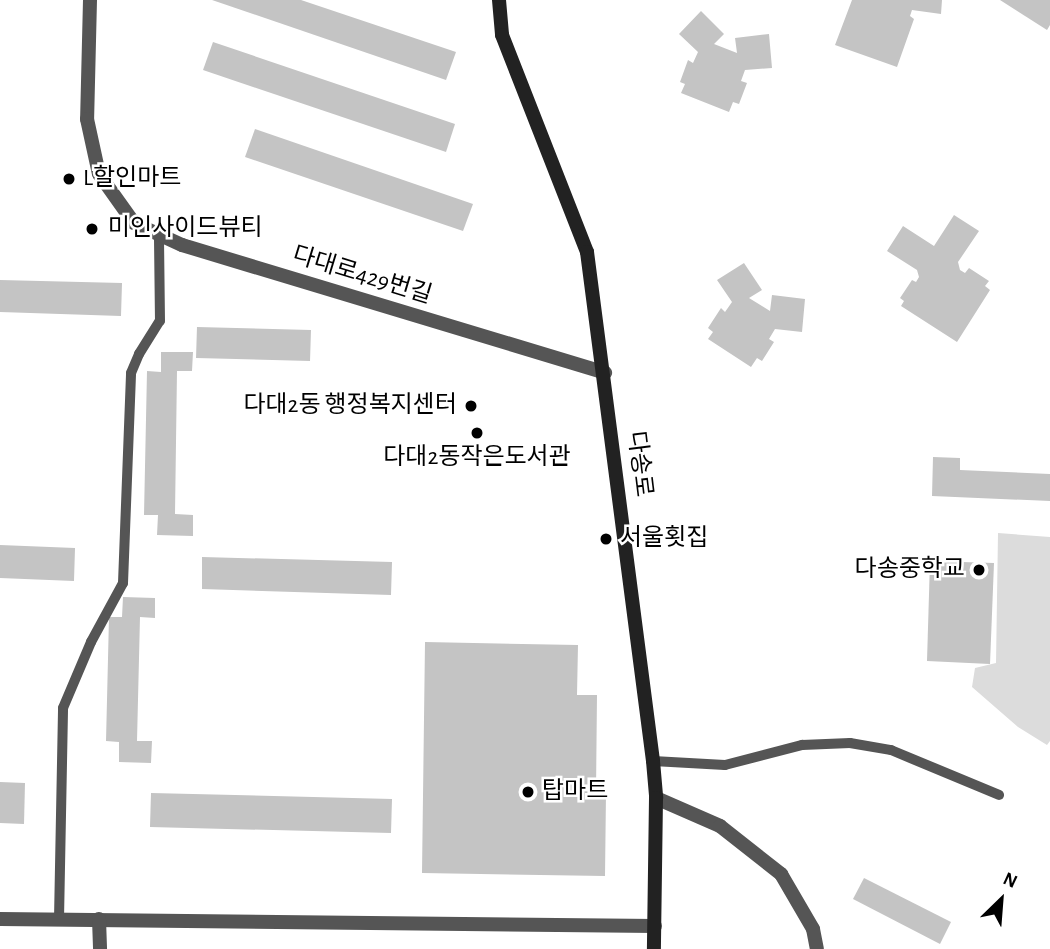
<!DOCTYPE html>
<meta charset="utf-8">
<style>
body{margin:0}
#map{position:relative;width:1050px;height:949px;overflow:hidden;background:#fff;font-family:"Alegreya Sans","Noto Sans KR",sans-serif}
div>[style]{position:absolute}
.green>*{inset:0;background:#dcdcdc}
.building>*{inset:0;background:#c4c4c4}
.lane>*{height:10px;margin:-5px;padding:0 5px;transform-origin:5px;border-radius:5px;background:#555}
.street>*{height:14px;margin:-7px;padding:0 7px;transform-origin:7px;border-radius:7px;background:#555}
.secondary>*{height:14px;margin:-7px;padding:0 7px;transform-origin:7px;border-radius:7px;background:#222}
.dots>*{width:19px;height:19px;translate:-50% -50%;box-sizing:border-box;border:4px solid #fff;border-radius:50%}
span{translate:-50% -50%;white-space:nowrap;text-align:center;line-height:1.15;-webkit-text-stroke:5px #fff;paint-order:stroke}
.poi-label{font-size:24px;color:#000}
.left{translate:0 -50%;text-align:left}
.right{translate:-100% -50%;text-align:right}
.street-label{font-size:24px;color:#000}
.north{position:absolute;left:966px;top:865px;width:70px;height:70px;-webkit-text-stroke:5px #fff;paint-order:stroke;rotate:25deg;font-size:19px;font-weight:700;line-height:28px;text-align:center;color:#000}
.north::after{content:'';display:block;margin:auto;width:24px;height:32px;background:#000;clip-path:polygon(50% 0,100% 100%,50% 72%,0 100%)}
</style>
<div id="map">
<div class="green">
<i style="clip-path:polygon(998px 533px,1050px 537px,1050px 741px,1047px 745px,1018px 727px,972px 687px,975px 668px,996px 663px)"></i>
</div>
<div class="building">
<i style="clip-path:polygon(212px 0,301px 0,456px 52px,446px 80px)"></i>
<i style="clip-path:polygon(852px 0,942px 0,941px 14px,912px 10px,910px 16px,914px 19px,897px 67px,835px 45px)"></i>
<i style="clip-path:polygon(1000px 0,1050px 0,1050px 25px,1047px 30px)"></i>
<i style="clip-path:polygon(701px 11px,724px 34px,714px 44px,737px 53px,735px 38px,769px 34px,772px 68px,745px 70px,741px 81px,747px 83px,739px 104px,733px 102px,729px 112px,681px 93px,685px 84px,680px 82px,688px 60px,693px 63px,698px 52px,679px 34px)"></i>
<i style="clip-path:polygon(213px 42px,455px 124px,446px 152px,203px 70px)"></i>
<i style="clip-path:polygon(255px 129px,473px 204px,463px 231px,245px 157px)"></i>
<i style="clip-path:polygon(954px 215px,979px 231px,958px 262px,960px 270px,965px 273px,969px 268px,989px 281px,985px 286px,990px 290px,957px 342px,901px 306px,904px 301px,900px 298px,912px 280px,916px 282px,919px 277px,917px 270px,887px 251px,903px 226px,934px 246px)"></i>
<i style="clip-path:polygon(744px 263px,762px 290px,749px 298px,770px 311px,772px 295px,805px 299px,802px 332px,775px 329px,769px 339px,774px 342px,762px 361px,757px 358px,751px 367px,708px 339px,713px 332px,708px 328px,721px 308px,725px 312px,732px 302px,717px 280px)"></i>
<i style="clip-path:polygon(0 280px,122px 283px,121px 316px,0 312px)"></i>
<i style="clip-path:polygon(197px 327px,311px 330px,310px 361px,196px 358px)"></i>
<i style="clip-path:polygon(161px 352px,193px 352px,192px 371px,177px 371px,175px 514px,193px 515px,193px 536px,157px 535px,158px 515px,144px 515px,147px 371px,161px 372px)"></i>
<i style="clip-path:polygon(933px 457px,960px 458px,960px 470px,1050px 474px,1050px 501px,932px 496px)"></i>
<i style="clip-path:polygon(0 545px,75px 548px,74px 581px,0 578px)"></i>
<i style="clip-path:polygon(202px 557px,392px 562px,391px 595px,202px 589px)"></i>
<i style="clip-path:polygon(930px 561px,994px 563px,990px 664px,927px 661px)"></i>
<i style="clip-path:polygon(123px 597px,155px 598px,155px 618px,140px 617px,137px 741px,152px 741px,151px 763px,119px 762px,119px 742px,106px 741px,109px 617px,122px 617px)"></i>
<i style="clip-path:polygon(425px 642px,578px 645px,577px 695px,597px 695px,596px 793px,606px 793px,605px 876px,422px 873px)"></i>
<i style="clip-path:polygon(0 782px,25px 783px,24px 824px,0 823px)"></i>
<i style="clip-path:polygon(151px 793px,392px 799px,391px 833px,150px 827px)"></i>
<i style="clip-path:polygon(864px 878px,951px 922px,940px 944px,853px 899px)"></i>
</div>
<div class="lane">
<i style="left:653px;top:761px;width:72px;rotate:3.2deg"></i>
<i style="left:725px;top:765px;width:80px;rotate:-14.6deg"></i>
<i style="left:802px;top:745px;width:48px;rotate:-2.4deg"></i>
<i style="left:850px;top:743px;width:42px;rotate:9.7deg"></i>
<i style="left:891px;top:750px;width:117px;rotate:22.6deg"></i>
<i style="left:59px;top:919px;width:211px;rotate:-88.9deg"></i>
<i style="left:63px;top:708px;width:72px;rotate:-67deg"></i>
<i style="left:91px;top:642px;width:67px;rotate:-61.5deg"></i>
<i style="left:123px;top:583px;width:210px;rotate:-87.8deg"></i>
<i style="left:131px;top:373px;width:21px;rotate:-67deg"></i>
<i style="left:139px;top:354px;width:39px;rotate:-58deg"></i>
<i style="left:160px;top:321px;width:87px;rotate:-90.7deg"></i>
</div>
<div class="street">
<i style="left:90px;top:0;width:119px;rotate:91.4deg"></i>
<i style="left:87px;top:119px;width:56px;rotate:77.7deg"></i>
<i style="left:99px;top:174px;width:60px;rotate:54.5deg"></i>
<i style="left:134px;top:223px;width:53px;rotate:24.6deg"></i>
<i style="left:182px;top:245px;width:442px;rotate:16.8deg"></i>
<i style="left:656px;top:798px;width:70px;rotate:23.6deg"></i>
<i style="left:720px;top:826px;width:78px;rotate:38.2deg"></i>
<i style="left:781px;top:874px;width:64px;rotate:59.8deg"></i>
<i style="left:813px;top:929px;width:20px;rotate:79deg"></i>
<i style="left:0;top:919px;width:655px;rotate:0.61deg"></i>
<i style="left:99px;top:919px;width:30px;rotate:88deg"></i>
</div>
<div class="secondary">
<i style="left:499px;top:0;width:35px;rotate:85deg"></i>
<i style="left:502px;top:35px;width:233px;rotate:68.6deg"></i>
<i style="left:587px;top:252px;width:513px;rotate:82.61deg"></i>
<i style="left:653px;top:761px;width:37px;rotate:85deg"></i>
<i style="left:656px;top:798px;width:151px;rotate:90.8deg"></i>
</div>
<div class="dots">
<i style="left:69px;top:179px;background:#000"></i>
<i style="left:92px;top:229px;background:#000"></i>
<i style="left:471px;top:406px;background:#000"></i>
<i style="left:477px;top:433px;background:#000"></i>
<i style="left:606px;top:539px;background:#000"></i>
<i style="left:979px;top:570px;background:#000"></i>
<i style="left:528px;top:792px;background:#000"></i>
</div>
<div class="poi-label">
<span class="left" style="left:83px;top:179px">L할인마트</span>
<span class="left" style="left:108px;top:229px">미인사이드뷰티</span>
<span class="right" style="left:457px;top:406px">다대2동 행정복지센터</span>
<span style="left:477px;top:458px">다대2동작은도서관</span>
<span class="left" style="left:620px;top:539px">서울횟집</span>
<span class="right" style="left:965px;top:570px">다송중학교</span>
<span class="left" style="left:542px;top:792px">탑마트</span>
</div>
<div class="street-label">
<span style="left:362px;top:276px;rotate:17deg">다대로429번길</span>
<span style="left:639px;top:464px;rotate:83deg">다송로</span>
</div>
<div class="north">N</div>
</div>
